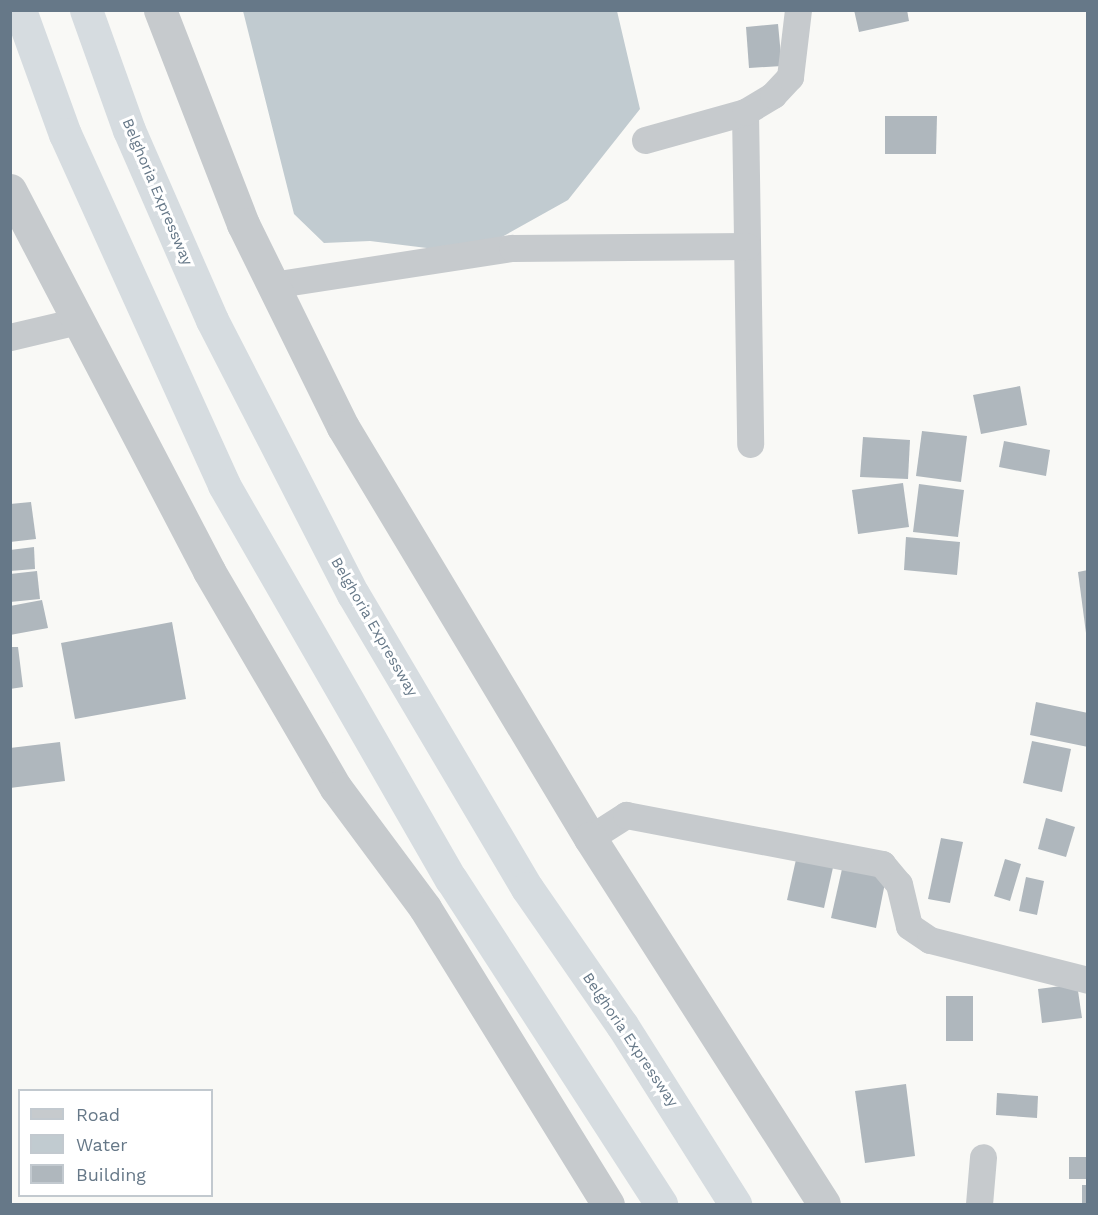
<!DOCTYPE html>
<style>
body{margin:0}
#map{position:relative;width:1098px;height:1215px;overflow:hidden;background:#f9f9f6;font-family:"Work Sans",sans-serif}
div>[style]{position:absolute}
.water>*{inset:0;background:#c1cbd0}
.building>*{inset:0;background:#afb7bd}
.minor>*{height:27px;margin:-13.5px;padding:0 13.5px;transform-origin:13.5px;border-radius:13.5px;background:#c6cacd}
.tertiary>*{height:33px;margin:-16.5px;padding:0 16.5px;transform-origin:16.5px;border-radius:16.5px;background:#c6cacd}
.trunk>*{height:33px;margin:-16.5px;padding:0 16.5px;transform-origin:16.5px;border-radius:16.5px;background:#d6dce0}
span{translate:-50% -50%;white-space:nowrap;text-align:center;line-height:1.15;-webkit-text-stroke:6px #fff;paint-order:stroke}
.street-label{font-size:15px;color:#667888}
.frame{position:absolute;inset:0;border:12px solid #667888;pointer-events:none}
.legend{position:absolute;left:18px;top:1089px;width:195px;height:108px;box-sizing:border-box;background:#fff;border:2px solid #c2c9cf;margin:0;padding:8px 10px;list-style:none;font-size:18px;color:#667888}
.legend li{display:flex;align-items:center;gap:12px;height:30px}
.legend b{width:30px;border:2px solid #c2c9cf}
</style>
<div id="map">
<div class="water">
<i style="clip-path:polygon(243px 11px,617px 11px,640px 109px,568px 200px,500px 238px,435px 249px,370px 241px,324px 243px,294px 214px)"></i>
</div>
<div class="building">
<i style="clip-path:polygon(854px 10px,907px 10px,909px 21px,859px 32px)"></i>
<i style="clip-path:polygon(778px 24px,782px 66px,749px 68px,746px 27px)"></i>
<i style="clip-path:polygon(885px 116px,937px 116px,936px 154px,885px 154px)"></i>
<i style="clip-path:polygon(1020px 386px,1027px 425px,981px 434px,973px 395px)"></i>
<i style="clip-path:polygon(922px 431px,967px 436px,961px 482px,916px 476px)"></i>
<i style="clip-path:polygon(863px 437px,910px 440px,908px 479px,860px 477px)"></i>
<i style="clip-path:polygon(1004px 441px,1050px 450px,1046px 476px,999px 467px)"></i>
<i style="clip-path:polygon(903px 483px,909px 527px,858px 534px,852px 490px)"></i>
<i style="clip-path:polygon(919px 484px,964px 490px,958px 537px,913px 532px)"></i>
<i style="clip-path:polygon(31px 502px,36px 539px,10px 542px,10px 504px)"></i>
<i style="clip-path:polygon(906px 537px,960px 542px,957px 575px,904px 570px)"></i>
<i style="clip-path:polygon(34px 547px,35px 569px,10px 571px,10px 550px)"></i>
<i style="clip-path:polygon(1088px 570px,1088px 632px,1086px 633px,1078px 572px)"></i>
<i style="clip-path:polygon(37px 571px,40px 599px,10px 602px,10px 574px)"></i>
<i style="clip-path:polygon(42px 600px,48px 628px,10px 635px,10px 606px)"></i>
<i style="clip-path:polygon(172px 622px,186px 699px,75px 719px,61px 643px)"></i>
<i style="clip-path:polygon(10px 647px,18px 647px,23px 687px,10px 689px)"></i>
<i style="clip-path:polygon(1036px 702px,1088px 713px,1088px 747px,1030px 735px)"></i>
<i style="clip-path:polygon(1032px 741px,1071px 749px,1062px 792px,1023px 783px)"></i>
<i style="clip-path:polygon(60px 742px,65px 781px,10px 788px,10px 748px)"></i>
<i style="clip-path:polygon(1046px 818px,1075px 827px,1066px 857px,1038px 849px)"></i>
<i style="clip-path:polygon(941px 838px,963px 842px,950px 903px,928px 899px)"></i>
<i style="clip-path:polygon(797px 855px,834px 863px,824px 908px,787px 900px)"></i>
<i style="clip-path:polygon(1005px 859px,1021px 864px,1010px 901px,994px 896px)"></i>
<i style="clip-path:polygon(842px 869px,886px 878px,876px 928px,831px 918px)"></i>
<i style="clip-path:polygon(1026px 877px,1044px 881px,1037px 915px,1019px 911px)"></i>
<i style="clip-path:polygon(1077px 984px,1082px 1018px,1042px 1023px,1038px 989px)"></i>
<i style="clip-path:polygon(946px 996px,973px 996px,973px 1041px,946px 1041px)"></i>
<i style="clip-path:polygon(906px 1084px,915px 1156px,865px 1163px,855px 1091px)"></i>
<i style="clip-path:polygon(997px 1093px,1038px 1096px,1037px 1118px,996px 1115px)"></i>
<i style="clip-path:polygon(1069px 1157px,1088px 1157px,1088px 1179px,1069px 1179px)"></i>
<i style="clip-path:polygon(1082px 1185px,1088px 1185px,1088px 1204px,1082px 1204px)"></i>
</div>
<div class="minor">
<i style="left:745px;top:112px;width:332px;rotate:89.1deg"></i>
<i style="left:645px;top:140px;width:104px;rotate:-15.6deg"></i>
<i style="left:745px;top:112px;width:33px;rotate:-31deg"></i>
<i style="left:773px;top:95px;width:25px;rotate:-47deg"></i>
<i style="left:790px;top:77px;width:67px;rotate:-83.2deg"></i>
<i style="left:272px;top:285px;width:243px;rotate:-8.8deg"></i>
<i style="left:512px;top:248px;width:235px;rotate:-0.5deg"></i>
<i style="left:10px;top:337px;width:69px;rotate:-13.4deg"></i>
<i style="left:590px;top:838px;width:43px;rotate:-32.6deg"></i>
<i style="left:626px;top:815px;width:261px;rotate:10.8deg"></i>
<i style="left:882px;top:864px;width:26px;rotate:50deg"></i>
<i style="left:899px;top:884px;width:43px;rotate:76.6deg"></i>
<i style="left:909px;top:926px;width:25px;rotate:34deg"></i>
<i style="left:930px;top:940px;width:163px;rotate:14.2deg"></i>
<i style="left:979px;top:1204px;width:47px;rotate:-85.1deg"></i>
</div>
<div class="tertiary">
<i style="left:160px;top:10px;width:230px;rotate:68.8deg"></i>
<i style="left:243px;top:224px;width:226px;rotate:63.8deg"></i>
<i style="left:343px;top:427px;width:480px;rotate:59deg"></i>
<i style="left:590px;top:838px;width:434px;rotate:57.4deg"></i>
<i style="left:10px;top:190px;width:430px;rotate:62.4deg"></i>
<i style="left:209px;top:571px;width:251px;rotate:59.7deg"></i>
<i style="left:336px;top:788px;width:149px;rotate:53.4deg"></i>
<i style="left:425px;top:908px;width:348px;rotate:58.3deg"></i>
</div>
<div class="trunk">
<i style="left:20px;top:10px;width:132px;rotate:70.1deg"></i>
<i style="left:65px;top:134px;width:385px;rotate:65.6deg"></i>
<i style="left:224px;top:485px;width:455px;rotate:60.1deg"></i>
<i style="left:451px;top:879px;width:387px;rotate:57.1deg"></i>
<i style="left:86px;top:10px;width:127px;rotate:70.3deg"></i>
<i style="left:129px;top:130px;width:207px;rotate:66.4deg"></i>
<i style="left:212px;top:320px;width:308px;rotate:62.8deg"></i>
<i style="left:353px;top:594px;width:342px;rotate:59.4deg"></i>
<i style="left:527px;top:888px;width:167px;rotate:55.3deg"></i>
<i style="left:622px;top:1025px;width:212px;rotate:57.7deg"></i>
</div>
<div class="street-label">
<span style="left:157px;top:192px;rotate:67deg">Belghoria Expressway</span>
<span style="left:374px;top:627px;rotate:60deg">Belghoria Expressway</span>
<span style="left:630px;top:1040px;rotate:56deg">Belghoria Expressway</span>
</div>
<div class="frame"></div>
<ul class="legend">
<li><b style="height:8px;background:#c6cacd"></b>Road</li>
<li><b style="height:16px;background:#c1cbd0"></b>Water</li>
<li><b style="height:16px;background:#afb7bd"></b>Building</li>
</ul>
</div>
